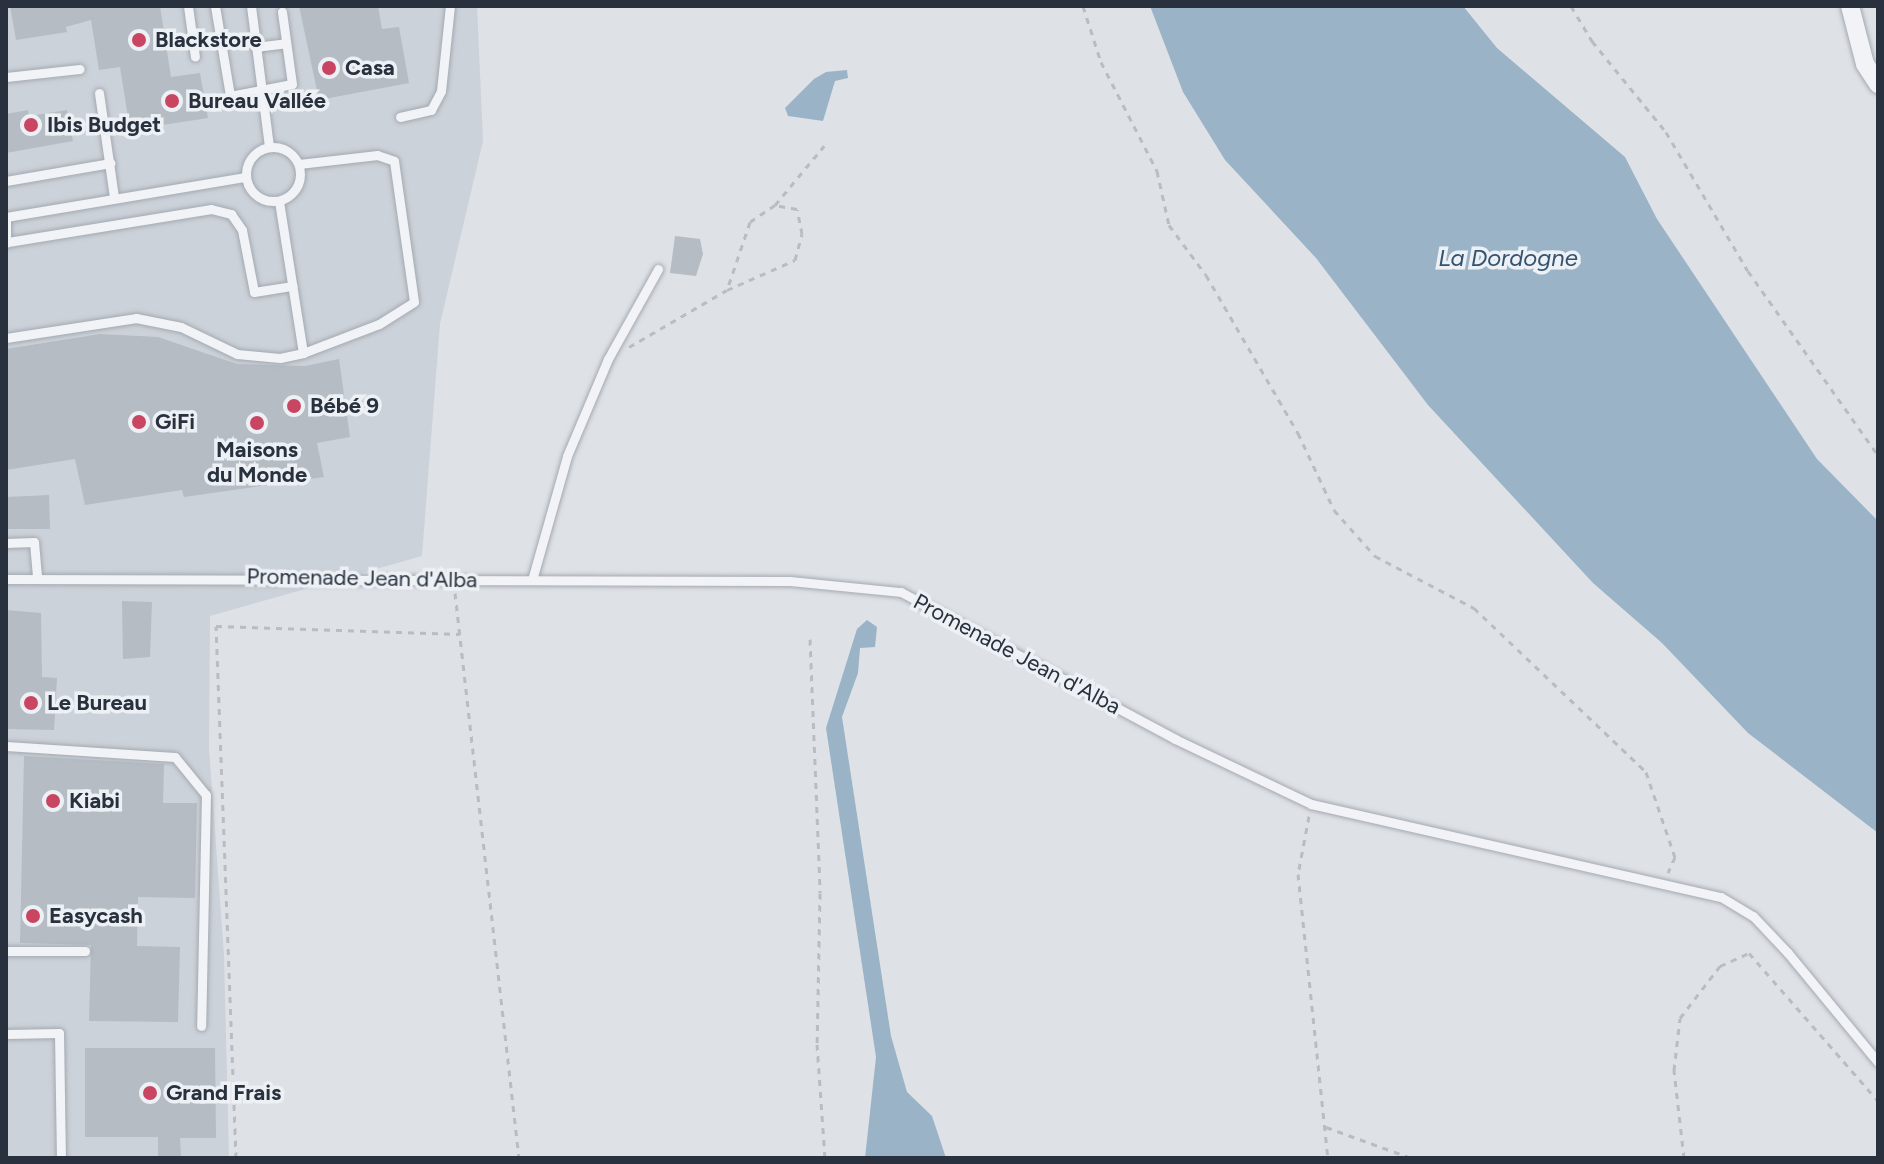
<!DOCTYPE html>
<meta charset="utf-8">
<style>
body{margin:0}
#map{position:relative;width:1884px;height:1164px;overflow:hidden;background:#dee2e7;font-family:Figtree,sans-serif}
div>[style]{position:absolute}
.built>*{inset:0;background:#ccd2d9}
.water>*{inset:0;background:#9ab3c6}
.building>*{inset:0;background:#b5bcc4}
.path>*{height:3px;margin-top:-1.5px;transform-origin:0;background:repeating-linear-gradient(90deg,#b9bdc2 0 6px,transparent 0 12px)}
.roads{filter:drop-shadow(0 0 2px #a4a9b1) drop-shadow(0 0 2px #a4a9b1)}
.lane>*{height:9px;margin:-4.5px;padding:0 4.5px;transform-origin:4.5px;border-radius:4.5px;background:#f1f3f6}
.lane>.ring{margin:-4.5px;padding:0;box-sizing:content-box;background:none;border:9px solid #f1f3f6;border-radius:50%}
.street>*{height:18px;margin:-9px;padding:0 9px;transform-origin:9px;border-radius:9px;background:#f1f3f6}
.dots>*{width:22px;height:22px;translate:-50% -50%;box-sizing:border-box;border:4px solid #edf1f5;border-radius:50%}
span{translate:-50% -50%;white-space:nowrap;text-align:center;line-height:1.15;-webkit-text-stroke:7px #edf1f5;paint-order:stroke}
.poi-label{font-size:22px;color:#28313d;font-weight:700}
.left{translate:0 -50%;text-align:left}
.street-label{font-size:22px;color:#28313d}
.water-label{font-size:24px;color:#335370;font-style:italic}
.frame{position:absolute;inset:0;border:8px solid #28313d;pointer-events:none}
</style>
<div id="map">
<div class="built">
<i style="clip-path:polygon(6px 6px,477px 6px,483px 141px,440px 324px,422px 556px,210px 616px,209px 748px,224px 955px,229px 1158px,6px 1158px)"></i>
</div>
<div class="water">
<i style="clip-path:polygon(1150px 6px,1463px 6px,1497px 48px,1625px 157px,1657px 219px,1817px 459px,1878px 521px,1878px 833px,1748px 733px,1662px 643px,1593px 583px,1428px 405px,1316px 258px,1225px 160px,1183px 92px)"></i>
<i style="clip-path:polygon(847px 70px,848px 78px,835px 81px,823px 121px,788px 116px,785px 108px,814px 79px,826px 72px)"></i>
<i style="clip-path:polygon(867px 620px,877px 627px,875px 647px,860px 648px,858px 673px,842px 717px,891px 1036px,907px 1092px,932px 1116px,946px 1158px,865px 1158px,876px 1057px,826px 728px,857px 629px)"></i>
</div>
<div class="building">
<i style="clip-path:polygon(10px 6px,160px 6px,171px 77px,200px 73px,208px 118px,130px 130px,120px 67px,99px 70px,91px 20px,66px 27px,67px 32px,16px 40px)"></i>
<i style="clip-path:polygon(299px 6px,378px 6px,382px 29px,399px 27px,409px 83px,319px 100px)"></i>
<i style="clip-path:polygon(28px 110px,29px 116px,67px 110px,73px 141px,6px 153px,6px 114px)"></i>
<i style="clip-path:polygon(675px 236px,700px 239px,703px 254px,696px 276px,670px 273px)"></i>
<i style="clip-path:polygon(100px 334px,158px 337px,237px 364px,305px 366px,339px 359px,350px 437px,317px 443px,324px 477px,184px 497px,182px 490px,85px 505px,75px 459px,6px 470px,6px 349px)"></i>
<i style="clip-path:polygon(49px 495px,50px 529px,6px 529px,6px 497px)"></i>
<i style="clip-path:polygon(122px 601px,152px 602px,150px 657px,123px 659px)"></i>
<i style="clip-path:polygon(6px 610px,41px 613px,42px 677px,57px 678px,54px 730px,6px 729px)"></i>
<i style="clip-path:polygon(24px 756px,164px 764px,163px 803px,197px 803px,195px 898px,138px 897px,137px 946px,180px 947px,178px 1022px,89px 1021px,91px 945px,20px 943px)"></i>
<i style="clip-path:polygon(85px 1048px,215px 1048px,216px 1138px,180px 1138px,181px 1157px,158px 1157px,158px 1137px,85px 1137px)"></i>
</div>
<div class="path">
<i style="left:1083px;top:6px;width:59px;rotate:72.2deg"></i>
<i style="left:1101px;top:62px;width:123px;rotate:62.8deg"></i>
<i style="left:1157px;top:171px;width:55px;rotate:77.5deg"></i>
<i style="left:1169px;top:225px;width:62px;rotate:53.5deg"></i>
<i style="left:1206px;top:275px;width:183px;rotate:59.8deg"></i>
<i style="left:1298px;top:433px;width:85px;rotate:64.9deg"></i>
<i style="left:1334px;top:510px;width:62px;rotate:48.3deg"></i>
<i style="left:1375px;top:556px;width:112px;rotate:27.7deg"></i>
<i style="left:1474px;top:608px;width:238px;rotate:43.6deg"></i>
<i style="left:1646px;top:772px;width:90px;rotate:71.2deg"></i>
<i style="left:1675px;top:857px;width:17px;rotate:114deg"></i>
<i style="left:1571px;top:6px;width:41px;rotate:59deg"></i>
<i style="left:1592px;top:41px;width:117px;rotate:50.9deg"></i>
<i style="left:1666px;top:132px;width:161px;rotate:59.5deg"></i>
<i style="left:1748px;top:271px;width:225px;rotate:54.8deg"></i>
<i style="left:775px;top:205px;width:77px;rotate:-50.3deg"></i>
<i style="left:629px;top:347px;width:113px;rotate:-30.2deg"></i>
<i style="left:727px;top:290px;width:74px;rotate:-23.8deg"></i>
<i style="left:795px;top:260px;width:27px;rotate:-75deg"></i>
<i style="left:802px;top:234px;width:25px;rotate:-101deg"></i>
<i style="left:797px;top:209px;width:22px;rotate:-170deg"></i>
<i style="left:775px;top:205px;width:30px;rotate:146deg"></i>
<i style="left:750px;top:222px;width:72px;rotate:108.7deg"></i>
<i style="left:455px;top:593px;width:569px;rotate:83.54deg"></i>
<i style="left:810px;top:639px;width:254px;rotate:87.7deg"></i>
<i style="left:820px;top:893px;width:151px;rotate:91.1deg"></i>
<i style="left:817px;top:1044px;width:114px;rotate:86deg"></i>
<i style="left:1309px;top:816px;width:59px;rotate:100.7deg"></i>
<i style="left:1298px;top:874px;width:286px;rotate:84deg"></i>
<i style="left:1326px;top:1127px;width:90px;rotate:20deg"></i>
<i style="left:236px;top:1158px;width:532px;rotate:-92.15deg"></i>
<i style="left:216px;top:626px;width:244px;rotate:1.9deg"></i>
<i style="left:1684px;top:1158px;width:89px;rotate:-96.5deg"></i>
<i style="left:1674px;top:1070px;width:52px;rotate:-83.4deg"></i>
<i style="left:1680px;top:1018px;width:66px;rotate:-52.4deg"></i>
<i style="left:1720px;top:966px;width:32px;rotate:-24deg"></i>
<i style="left:1749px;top:953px;width:196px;rotate:48.9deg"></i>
</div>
<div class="roads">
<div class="lane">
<i style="left:188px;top:6px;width:51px;rotate:82.2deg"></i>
<i style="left:215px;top:6px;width:91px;rotate:80.5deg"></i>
<i style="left:230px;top:96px;width:63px;rotate:-11deg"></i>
<i style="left:292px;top:84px;width:73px;rotate:-97.9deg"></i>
<i style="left:251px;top:6px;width:142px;rotate:82.7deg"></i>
<i style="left:255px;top:47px;width:31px;rotate:-7deg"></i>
<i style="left:6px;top:77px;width:74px;rotate:-6.2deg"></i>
<i style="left:99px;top:93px;width:105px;rotate:81.8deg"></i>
<i style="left:400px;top:117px;width:32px;rotate:-13deg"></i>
<i style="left:431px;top:110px;width:21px;rotate:-62deg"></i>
<i style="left:441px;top:91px;width:85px;rotate:-84deg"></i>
<i class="ring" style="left:246px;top:147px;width:45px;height:45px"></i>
<i style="left:299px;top:164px;width:79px;rotate:-6.6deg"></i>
<i style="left:377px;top:155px;width:18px;rotate:19deg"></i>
<i style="left:394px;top:161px;width:142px;rotate:81.9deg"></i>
<i style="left:414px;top:302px;width:41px;rotate:147.8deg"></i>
<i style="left:379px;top:324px;width:81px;rotate:159.1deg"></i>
<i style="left:6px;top:181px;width:106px;rotate:-9.8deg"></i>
<i style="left:6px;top:217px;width:243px;rotate:-9.5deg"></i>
<i style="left:8px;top:242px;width:206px;rotate:-9.2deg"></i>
<i style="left:211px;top:209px;width:21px;rotate:14deg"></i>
<i style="left:231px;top:214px;width:19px;rotate:55deg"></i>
<i style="left:242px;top:230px;width:63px;rotate:79deg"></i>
<i style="left:254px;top:292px;width:39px;rotate:-9deg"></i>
<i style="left:6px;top:243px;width:26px;rotate:-90deg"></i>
<i style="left:6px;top:338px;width:132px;rotate:-8.7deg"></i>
<i style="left:136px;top:318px;width:46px;rotate:11.3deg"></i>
<i style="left:181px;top:327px;width:62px;rotate:25.7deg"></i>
<i style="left:237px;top:354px;width:43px;rotate:5.3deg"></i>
<i style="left:280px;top:358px;width:24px;rotate:-12deg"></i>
<i style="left:303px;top:353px;width:154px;rotate:-99deg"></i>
<i style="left:6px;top:543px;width:28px;rotate:-2deg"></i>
<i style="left:34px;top:542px;width:37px;rotate:85deg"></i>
<i style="left:6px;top:579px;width:784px;rotate:0.15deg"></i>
<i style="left:790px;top:581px;width:112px;rotate:5.7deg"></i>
<i style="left:901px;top:592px;width:311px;rotate:28.2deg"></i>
<i style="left:1175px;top:739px;width:151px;rotate:25.5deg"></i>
<i style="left:1311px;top:804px;width:420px;rotate:12.8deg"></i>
<i style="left:1721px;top:897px;width:37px;rotate:31deg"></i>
<i style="left:1753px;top:916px;width:51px;rotate:46.6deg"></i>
<i style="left:1788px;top:953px;width:141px;rotate:50.5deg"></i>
<i style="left:532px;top:580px;width:129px;rotate:-74.2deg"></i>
<i style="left:567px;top:456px;width:105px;rotate:-67.1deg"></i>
<i style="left:608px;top:359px;width:103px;rotate:-60.9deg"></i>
<i style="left:6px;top:746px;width:169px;rotate:3.7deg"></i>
<i style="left:175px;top:757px;width:49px;rotate:50.8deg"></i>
<i style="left:206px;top:795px;width:231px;rotate:91.2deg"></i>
<i style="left:6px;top:951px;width:79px"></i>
<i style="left:6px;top:1034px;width:53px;rotate:-1.1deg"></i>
<i style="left:59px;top:1033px;width:125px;rotate:89.1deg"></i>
</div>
<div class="street">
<i style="left:1850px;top:6px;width:60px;rotate:75.5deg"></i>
<i style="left:1865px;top:64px;width:24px;rotate:57deg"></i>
</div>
</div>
<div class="dots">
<i style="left:139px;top:40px;background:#c94663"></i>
<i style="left:329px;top:68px;background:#c94663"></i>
<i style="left:172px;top:101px;background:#c94663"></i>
<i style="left:31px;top:125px;background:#c94663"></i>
<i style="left:294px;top:406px;background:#c94663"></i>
<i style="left:139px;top:422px;background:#c94663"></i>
<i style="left:257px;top:423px;background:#c94663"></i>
<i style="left:31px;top:703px;background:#c94663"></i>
<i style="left:53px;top:801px;background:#c94663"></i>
<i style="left:33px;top:916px;background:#c94663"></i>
<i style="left:150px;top:1093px;background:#c94663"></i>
</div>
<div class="poi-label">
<span class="left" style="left:155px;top:40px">Blackstore</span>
<span class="left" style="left:345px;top:68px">Casa</span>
<span class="left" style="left:188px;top:101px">Bureau Vallée</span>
<span class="left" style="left:47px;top:125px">Ibis Budget</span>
<span class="left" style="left:310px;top:406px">Bébé 9</span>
<span class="left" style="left:155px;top:422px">GiFi</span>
<span style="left:257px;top:462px">Maisons<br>du Monde</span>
<span class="left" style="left:47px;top:703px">Le Bureau</span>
<span class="left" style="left:69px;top:801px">Kiabi</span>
<span class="left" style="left:49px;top:916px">Easycash</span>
<span class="left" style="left:166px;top:1093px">Grand Frais</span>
</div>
<div class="street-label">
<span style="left:362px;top:578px;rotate:1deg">Promenade Jean d'Alba</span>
<span style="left:1017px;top:654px;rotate:28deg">Promenade Jean d'Alba</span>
</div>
<div class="water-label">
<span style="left:1508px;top:258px">La Dordogne</span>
</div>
<div class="frame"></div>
</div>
